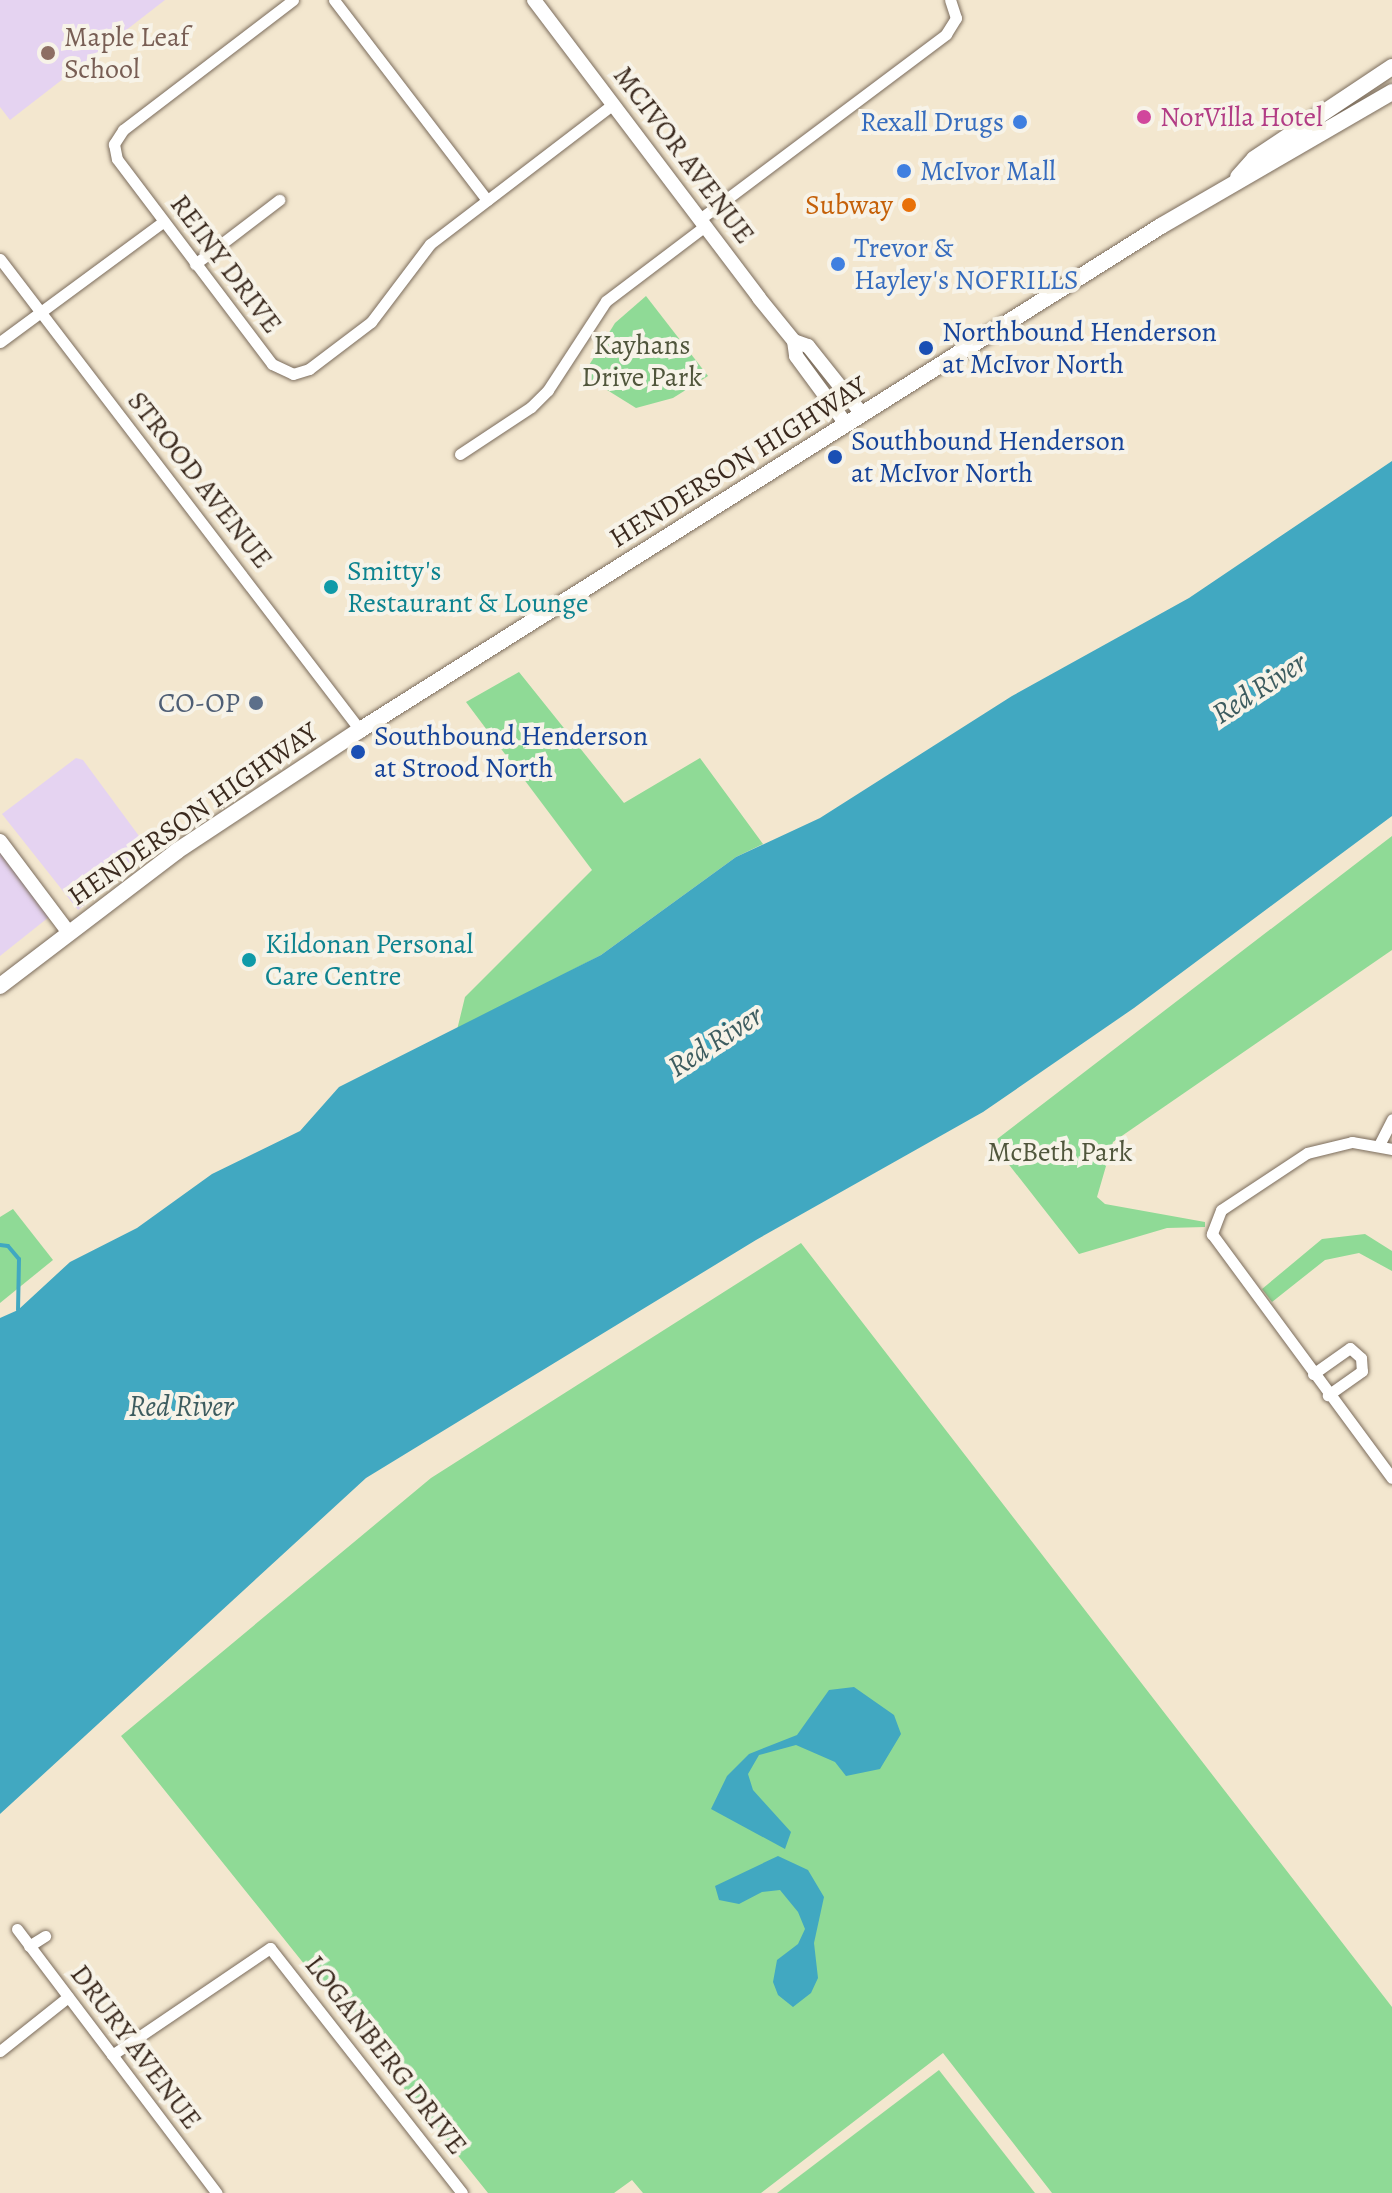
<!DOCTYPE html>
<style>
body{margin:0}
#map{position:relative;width:1392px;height:2193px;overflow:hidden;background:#f3e7cf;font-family:Alegreya,serif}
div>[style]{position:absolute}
.built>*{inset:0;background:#e5d3f1}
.green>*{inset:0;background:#8fda96}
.water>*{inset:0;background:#41a8c1}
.stream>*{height:4px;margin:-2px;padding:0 2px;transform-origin:2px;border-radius:2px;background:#41a8c1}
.roads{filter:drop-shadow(0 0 2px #7b6c5c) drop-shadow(0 0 2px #7b6c5c)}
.minor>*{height:11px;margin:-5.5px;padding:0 5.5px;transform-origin:5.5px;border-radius:5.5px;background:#fff}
.tertiary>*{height:14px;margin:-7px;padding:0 7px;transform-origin:7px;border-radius:7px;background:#fff}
.secondary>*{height:16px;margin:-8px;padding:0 8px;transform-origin:8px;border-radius:8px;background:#fff}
.dots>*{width:22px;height:22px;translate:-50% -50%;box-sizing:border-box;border:4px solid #f7f3e8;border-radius:50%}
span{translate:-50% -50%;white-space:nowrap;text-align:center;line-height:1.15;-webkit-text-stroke:8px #f7f3e8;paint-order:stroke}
.education-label{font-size:28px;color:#785e54}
.left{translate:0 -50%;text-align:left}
.hotel-label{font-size:28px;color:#b23c85}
.shop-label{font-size:28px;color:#366cbe}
.right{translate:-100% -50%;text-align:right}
.street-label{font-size:28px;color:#3b2a1e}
.food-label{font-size:28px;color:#c56008}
.transit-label{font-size:28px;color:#164399}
.park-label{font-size:28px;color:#50563c}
.culture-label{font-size:28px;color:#0d838f}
.service-label{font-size:28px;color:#4e5e75}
.water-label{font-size:30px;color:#3d5c5f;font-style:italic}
</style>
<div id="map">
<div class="built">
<i style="clip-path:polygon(0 0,165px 0,10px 120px,0 107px)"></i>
<i style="clip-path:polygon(76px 758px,83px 760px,142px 840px,138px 843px,147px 854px,78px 910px,2px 814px)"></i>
<i style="clip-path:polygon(0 852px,49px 917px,0 956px)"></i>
</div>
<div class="green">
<i style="clip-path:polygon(646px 296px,708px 376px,673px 398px,636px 408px,583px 375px,615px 323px)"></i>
<i style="clip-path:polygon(519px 672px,624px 803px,700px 758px,763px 844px,736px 857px,601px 955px,457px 1030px,465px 997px,592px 870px,466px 702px)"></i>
<i style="clip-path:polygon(1392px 836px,1392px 950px,1113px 1142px,1097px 1197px,1105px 1204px,1205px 1222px,1205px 1227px,1167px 1228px,1079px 1254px,992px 1143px)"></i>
<i style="clip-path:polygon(13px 1209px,53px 1260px,0 1303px,0 1217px)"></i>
<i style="clip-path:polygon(1365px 1234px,1392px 1251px,1392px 1271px,1359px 1253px,1325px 1260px,1272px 1302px,1262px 1289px,1322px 1239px)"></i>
<i style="clip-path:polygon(801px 1243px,1392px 2007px,1392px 2193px,1052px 2193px,943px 2053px,761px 2193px,643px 2193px,632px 2180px,614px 2193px,488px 2193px,121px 1736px,431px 1478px)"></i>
<i style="clip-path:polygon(939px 2070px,1035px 2193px,777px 2193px)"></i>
</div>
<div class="water">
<i style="clip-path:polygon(1392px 461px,1392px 816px,1134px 1008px,983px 1112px,756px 1240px,366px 1478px,0 1814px,0 1318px,18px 1310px,70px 1262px,137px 1228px,212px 1174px,300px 1131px,339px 1087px,601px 955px,736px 857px,820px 818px,1012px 696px,1189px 598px)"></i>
<i style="clip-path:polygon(854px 1687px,894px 1715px,901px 1734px,880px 1769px,846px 1776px,835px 1762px,796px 1745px,759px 1755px,748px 1774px,753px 1790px,791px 1832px,785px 1849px,711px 1809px,727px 1776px,749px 1754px,797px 1735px,829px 1690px)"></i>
<i style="clip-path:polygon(778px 1856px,808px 1870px,824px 1897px,814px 1943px,818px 1978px,811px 1993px,793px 2007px,778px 1995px,773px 1982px,777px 1960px,798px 1944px,805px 1929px,798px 1912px,780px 1890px,762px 1892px,739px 1904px,719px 1900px,715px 1886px)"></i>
</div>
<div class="stream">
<i style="left:0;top:1245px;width:8px;rotate:7deg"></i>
<i style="left:8px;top:1246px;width:17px;rotate:50deg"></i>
<i style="left:19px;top:1259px;width:51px;rotate:91.1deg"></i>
</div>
<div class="roads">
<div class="minor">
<i style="left:293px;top:0;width:214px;rotate:142.6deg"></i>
<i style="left:123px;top:130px;width:17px;rotate:123deg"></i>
<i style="left:114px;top:144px;width:15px;rotate:79deg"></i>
<i style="left:117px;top:159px;width:257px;rotate:52.9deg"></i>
<i style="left:272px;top:364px;width:23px;rotate:25deg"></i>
<i style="left:293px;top:374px;width:17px;rotate:-17deg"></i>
<i style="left:309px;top:369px;width:78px;rotate:-37.2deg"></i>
<i style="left:371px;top:322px;width:98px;rotate:-52.9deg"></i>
<i style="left:430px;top:244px;width:230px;rotate:-37.4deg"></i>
<i style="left:334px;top:0;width:252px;rotate:52.6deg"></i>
<i style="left:700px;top:219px;width:308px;rotate:-36.9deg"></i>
<i style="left:946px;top:34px;width:19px;rotate:-58deg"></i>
<i style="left:956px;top:18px;width:19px;rotate:-108deg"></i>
<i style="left:0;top:259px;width:593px;rotate:52.61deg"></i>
<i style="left:195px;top:264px;width:106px;rotate:-37.3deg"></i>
<i style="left:0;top:342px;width:202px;rotate:-36.4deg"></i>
<i style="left:460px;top:454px;width:85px;rotate:-33.5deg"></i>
<i style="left:531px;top:407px;width:24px;rotate:-45deg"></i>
<i style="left:548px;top:390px;width:106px;rotate:-56.9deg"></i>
<i style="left:606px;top:301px;width:124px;rotate:-37.1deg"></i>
<i style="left:1379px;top:1145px;width:29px;rotate:-63deg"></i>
<i style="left:1392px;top:1149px;width:41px;rotate:-170.1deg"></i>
<i style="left:1352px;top:1142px;width:46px;rotate:166.3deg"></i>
<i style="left:1307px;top:1153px;width:103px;rotate:146.5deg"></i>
<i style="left:1221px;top:1210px;width:26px;rotate:111deg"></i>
<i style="left:1212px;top:1234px;width:303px;rotate:53.6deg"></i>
<i style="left:1313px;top:1374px;width:45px;rotate:-35.1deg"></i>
<i style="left:1350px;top:1348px;width:15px;rotate:42deg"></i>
<i style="left:1361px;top:1358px;width:13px;rotate:86deg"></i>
<i style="left:1362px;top:1371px;width:42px;rotate:144.8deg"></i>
<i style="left:17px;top:1929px;width:331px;rotate:52.9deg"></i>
<i style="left:29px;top:1946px;width:19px;rotate:-32deg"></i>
<i style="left:0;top:2051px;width:87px;rotate:-38.5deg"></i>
<i style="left:112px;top:2055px;width:191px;rotate:-34.1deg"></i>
<i style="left:270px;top:1948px;width:311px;rotate:51.9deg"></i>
</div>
<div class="tertiary">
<i style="left:534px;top:0;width:373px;rotate:52.9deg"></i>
<i style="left:759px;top:298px;width:55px;rotate:50.9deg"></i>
<i style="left:794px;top:341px;width:15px;rotate:20deg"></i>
<i style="left:808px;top:346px;width:87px;rotate:51.5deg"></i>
<i style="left:794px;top:341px;width:15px;rotate:82deg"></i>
<i style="left:796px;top:356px;width:84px;rotate:53.7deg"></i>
<i style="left:0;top:841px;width:115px;rotate:53.1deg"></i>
</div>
<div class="secondary">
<i style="left:1238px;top:177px;width:24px;rotate:-48deg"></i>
<i style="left:1254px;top:159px;width:166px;rotate:-33.7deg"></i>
<i style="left:0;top:986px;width:223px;rotate:-37.3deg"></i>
<i style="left:177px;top:851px;width:219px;rotate:-33.5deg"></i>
<i style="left:360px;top:730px;width:946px;rotate:-32.18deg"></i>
<i style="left:1161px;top:226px;width:267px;rotate:-30.1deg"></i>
</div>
</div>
<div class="dots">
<i style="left:48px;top:53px;background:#8d6e63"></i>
<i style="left:1144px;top:117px;background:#d1479c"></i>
<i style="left:1020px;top:122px;background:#3f7fe0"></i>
<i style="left:904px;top:171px;background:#3f7fe0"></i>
<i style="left:909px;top:205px;background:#e8710a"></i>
<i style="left:838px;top:264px;background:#3f7fe0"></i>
<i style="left:926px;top:348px;background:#1a4fb4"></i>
<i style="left:835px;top:457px;background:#1a4fb4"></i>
<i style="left:331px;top:587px;background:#0f9aa8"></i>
<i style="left:256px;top:703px;background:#5c6f8a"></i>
<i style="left:358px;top:752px;background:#1a4fb4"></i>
<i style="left:249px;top:960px;background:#0f9aa8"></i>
</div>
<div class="education-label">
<span class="left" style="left:64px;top:53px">Maple Leaf<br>School</span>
</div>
<div class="hotel-label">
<span class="left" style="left:1160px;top:117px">NorVilla Hotel</span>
</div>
<div class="shop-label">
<span class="right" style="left:1004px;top:122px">Rexall Drugs</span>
<span class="left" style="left:920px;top:171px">McIvor Mall</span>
<span class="left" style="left:854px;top:264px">Trevor &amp;<br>Hayley's NOFRILLS</span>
</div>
<div class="street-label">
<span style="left:684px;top:155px;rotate:53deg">MCIVOR AVENUE</span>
<span style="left:226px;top:264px;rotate:53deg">REINY DRIVE</span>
<span style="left:738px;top:462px;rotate:-32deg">HENDERSON HIGHWAY</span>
<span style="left:200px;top:480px;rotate:52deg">STROOD AVENUE</span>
<span style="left:193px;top:814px;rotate:-35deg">HENDERSON HIGHWAY</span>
<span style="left:136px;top:2047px;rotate:53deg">DRURY AVENUE</span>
<span style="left:386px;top:2055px;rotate:52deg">LOGANBERG DRIVE</span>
</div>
<div class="food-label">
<span class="right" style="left:893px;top:205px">Subway</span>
</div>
<div class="transit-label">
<span class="left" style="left:942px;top:348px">Northbound Henderson<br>at McIvor North</span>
<span class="left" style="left:851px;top:457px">Southbound Henderson<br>at McIvor North</span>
<span class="left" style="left:374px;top:752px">Southbound Henderson<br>at Strood North</span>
</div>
<div class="park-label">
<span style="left:642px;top:361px">Kayhans<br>Drive Park</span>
<span style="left:1060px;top:1152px">McBeth Park</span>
</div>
<div class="culture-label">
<span class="left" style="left:347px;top:587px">Smitty's<br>Restaurant &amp; Lounge</span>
<span class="left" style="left:265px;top:960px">Kildonan Personal<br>Care Centre</span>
</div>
<div class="service-label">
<span class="right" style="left:240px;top:703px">CO-OP</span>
</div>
<div class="water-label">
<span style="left:1259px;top:688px;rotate:-33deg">Red River</span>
<span style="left:715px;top:1041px;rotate:-33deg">Red River</span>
<span style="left:181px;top:1406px">Red River</span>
</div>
</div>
